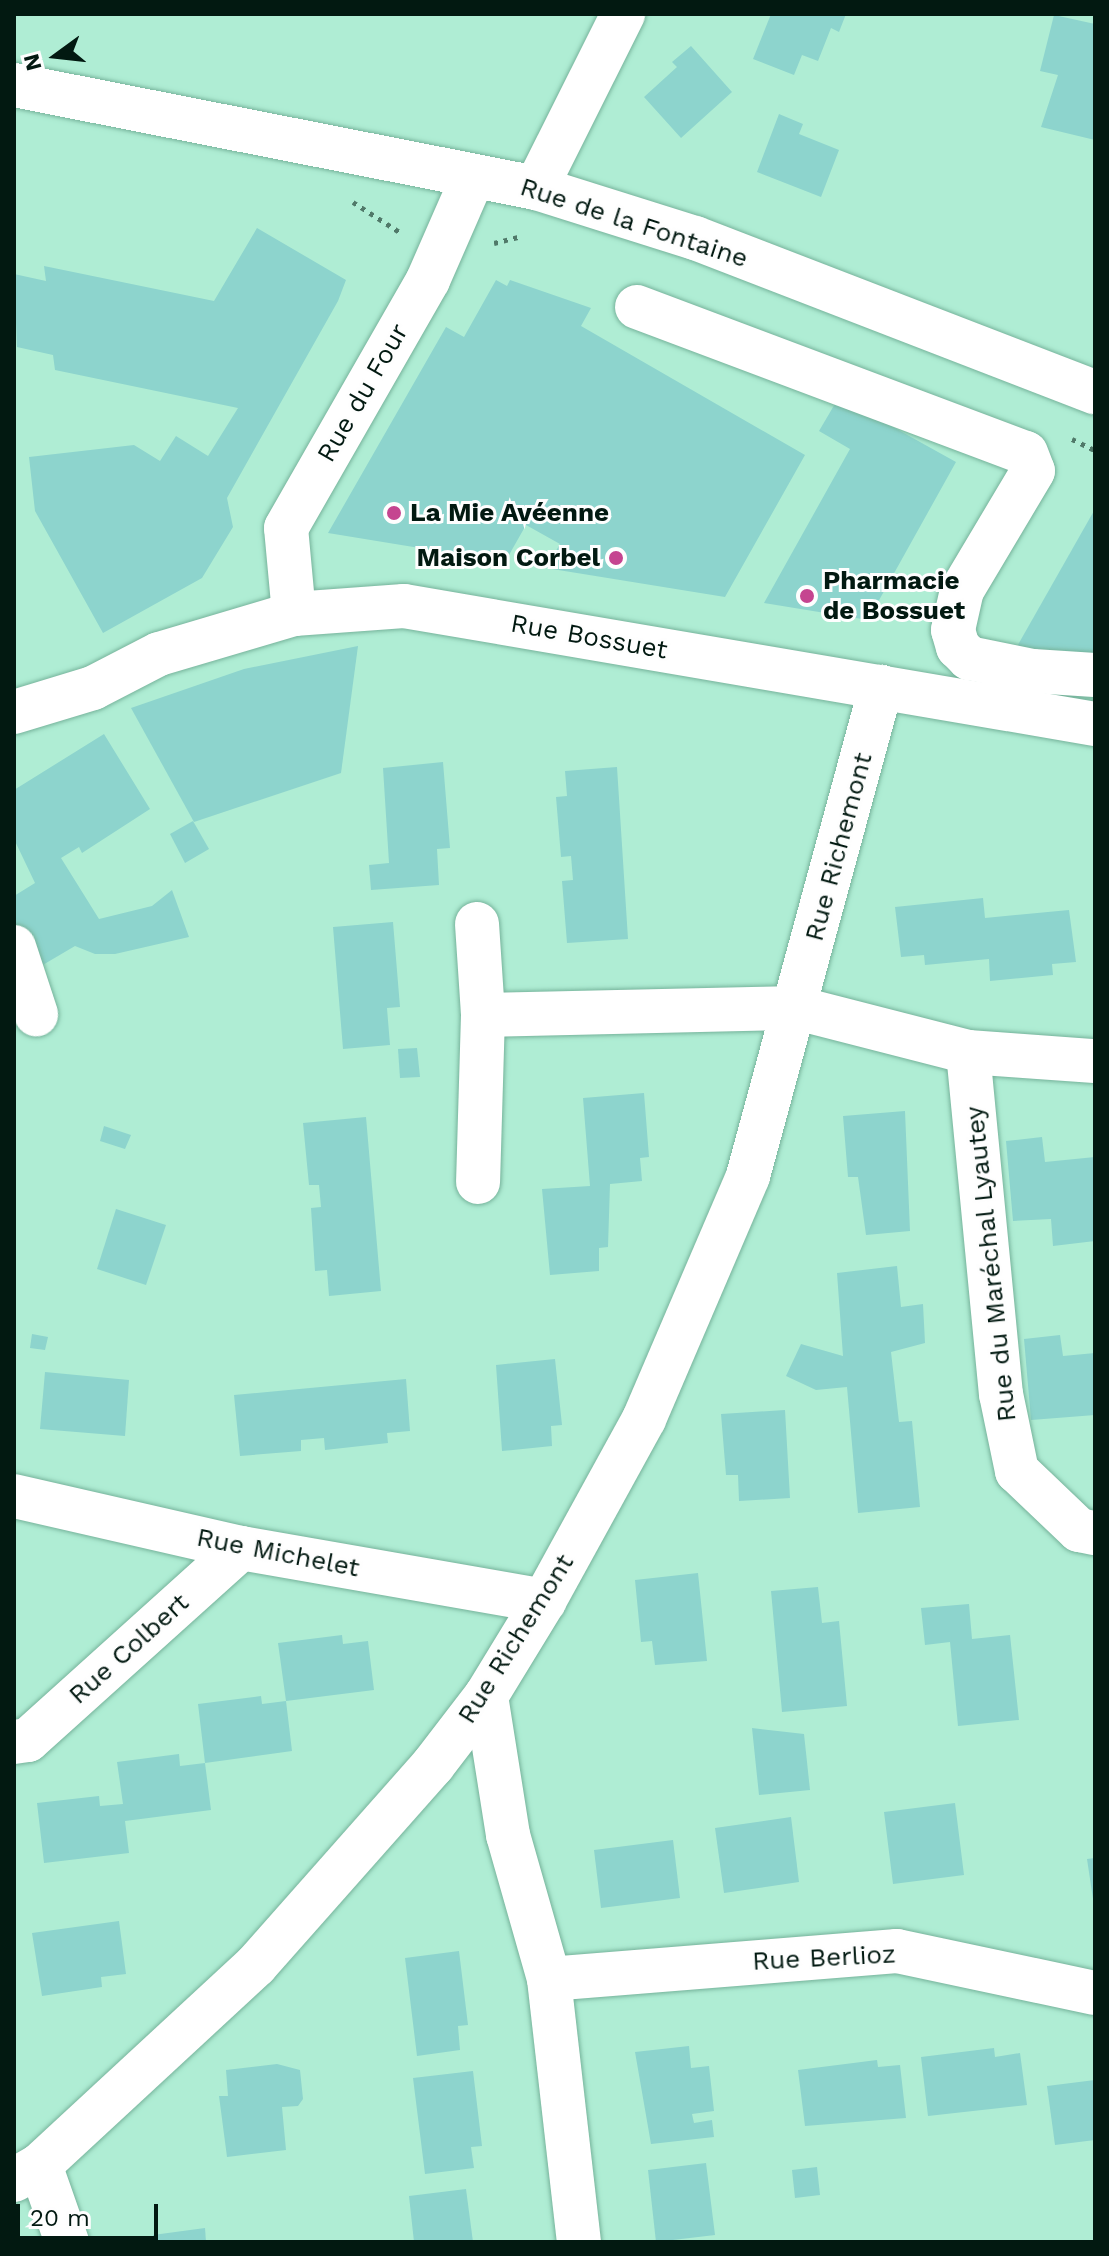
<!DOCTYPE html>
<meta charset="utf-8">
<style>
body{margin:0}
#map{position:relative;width:1109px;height:2256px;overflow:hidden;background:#afedd4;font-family:"Work Sans",sans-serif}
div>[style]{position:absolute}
.building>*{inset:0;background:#8dd4cd}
.path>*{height:5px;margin-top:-2.5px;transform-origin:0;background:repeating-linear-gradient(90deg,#507969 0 4px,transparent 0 10px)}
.roads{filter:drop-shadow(0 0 2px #76b39b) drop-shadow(0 0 2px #76b39b)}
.minor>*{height:44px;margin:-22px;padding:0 22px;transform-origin:22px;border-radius:22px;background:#fff}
.major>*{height:44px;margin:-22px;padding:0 22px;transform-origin:22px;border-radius:22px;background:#fff}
.dots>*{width:22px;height:22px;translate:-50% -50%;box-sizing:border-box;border:4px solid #fefefe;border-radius:50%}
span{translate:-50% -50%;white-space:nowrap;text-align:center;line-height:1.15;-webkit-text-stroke:6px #fefefe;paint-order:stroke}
.street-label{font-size:26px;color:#021911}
.poi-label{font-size:26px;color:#021911;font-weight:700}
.left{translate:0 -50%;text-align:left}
.right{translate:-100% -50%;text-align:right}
.frame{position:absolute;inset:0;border:16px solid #021911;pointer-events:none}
.north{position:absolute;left:16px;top:16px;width:80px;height:80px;-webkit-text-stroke:6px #fefefe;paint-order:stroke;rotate:255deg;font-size:22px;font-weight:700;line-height:32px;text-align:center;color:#021911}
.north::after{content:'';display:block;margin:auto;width:28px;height:36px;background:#021911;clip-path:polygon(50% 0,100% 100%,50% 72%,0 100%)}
.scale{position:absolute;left:16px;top:2204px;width:142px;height:36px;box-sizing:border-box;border:4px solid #021911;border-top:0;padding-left:10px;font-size:24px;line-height:28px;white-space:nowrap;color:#021911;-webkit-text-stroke:6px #fefefe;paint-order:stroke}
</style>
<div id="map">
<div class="building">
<i style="clip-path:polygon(771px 14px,846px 14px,839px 32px,831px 28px,818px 61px,802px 55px,794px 75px,753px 59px)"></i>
<i style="clip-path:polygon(1054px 15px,1095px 24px,1095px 140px,1041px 127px,1058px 75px,1040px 71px)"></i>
<i style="clip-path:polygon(691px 46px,732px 92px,681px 138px,644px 97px,677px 67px,672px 62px)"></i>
<i style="clip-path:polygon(779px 114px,803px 124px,799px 134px,839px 150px,821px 197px,757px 172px)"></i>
<i style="clip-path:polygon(257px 228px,346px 280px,338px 301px,227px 498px,233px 527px,202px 578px,103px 633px,35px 511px,29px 457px,134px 445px,160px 461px,176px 436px,208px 456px,238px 408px,55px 370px,53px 355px,17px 347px,14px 274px,46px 281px,44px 266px,214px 301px)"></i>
<i style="clip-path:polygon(496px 280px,507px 286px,510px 280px,591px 308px,581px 326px,805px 455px,725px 597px,546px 568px,560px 544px,526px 525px,505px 562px,328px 533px,446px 327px,464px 337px)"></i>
<i style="clip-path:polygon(839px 397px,956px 462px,868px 620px,764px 603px,850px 449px,819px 431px)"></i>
<i style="clip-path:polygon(1095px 509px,1095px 663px,1015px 650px)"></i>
<i style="clip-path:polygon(358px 646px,341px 773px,194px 822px,131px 708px,244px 669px)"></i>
<i style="clip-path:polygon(104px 734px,150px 809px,82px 853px,79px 847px,61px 858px,99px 919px,152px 906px,172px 890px,189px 937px,115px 954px,95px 954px,75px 946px,41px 966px,14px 922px,14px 896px,35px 883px,14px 839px,14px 790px)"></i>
<i style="clip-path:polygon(443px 762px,450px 848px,437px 849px,439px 885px,371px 890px,369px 865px,389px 863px,383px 768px)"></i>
<i style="clip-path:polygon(617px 767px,628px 939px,567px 943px,562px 881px,573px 880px,571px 856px,561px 857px,556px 797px,567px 796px,565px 771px)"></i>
<i style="clip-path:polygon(193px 821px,209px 849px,185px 863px,170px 834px)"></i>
<i style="clip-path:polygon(983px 898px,985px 918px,1069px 910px,1076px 962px,1052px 964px,1053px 975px,990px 981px,989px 959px,925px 965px,924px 955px,901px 957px,895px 907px)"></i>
<i style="clip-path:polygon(393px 922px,400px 1007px,387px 1008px,390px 1045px,343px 1049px,333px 927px)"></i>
<i style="clip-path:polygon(417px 1048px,420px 1077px,400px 1078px,398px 1049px)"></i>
<i style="clip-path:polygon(644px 1093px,649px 1157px,640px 1158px,642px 1181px,610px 1184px,608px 1247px,599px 1248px,599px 1271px,550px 1275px,542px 1189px,590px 1186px,583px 1098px)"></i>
<i style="clip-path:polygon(905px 1111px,910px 1231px,866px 1235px,858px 1177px,848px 1177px,843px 1116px)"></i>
<i style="clip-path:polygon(366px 1117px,381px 1291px,329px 1296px,327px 1270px,315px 1271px,311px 1208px,321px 1207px,319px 1185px,309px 1185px,303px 1123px)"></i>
<i style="clip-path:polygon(104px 1126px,131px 1135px,125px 1149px,100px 1141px)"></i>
<i style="clip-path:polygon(1042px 1137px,1045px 1162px,1095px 1157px,1095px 1241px,1053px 1246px,1051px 1219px,1013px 1221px,1006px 1141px)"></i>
<i style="clip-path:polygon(116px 1209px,166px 1225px,146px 1285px,97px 1269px)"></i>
<i style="clip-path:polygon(897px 1266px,901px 1307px,923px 1304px,925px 1343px,891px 1352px,899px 1422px,912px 1421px,920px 1507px,858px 1513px,847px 1387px,816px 1390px,786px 1376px,801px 1344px,843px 1356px,837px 1273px)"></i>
<i style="clip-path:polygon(32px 1334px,48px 1337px,45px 1350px,30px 1348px)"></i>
<i style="clip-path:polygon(1060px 1335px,1063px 1356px,1095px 1353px,1095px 1415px,1031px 1420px,1024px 1339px)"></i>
<i style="clip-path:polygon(555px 1359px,562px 1425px,551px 1426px,552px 1446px,502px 1451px,496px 1365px)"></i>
<i style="clip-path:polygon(45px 1372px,129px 1380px,125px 1436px,40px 1429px)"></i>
<i style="clip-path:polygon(406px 1379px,410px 1431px,387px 1433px,388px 1443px,325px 1450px,324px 1438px,301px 1440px,301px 1451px,240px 1456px,234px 1395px)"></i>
<i style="clip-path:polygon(785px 1410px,790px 1498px,739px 1501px,738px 1475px,726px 1475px,721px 1414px)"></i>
<i style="clip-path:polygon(698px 1573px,707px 1661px,655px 1665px,652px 1641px,641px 1642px,635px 1580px)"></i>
<i style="clip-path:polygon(818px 1587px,822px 1623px,839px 1621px,847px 1706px,782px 1712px,771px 1591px)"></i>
<i style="clip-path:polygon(969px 1604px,972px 1639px,1010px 1635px,1019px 1720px,958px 1726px,950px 1642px,925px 1645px,921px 1608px)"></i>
<i style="clip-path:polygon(342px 1635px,343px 1644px,368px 1641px,374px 1690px,286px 1701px,278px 1643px)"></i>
<i style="clip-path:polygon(261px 1696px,262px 1704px,286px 1701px,292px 1751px,205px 1763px,198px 1704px)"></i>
<i style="clip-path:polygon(752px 1728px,804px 1734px,810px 1790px,759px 1795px)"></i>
<i style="clip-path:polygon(179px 1754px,180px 1766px,205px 1763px,211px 1810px,125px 1821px,129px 1853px,44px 1863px,37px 1803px,99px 1796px,100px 1806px,123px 1804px,117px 1762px)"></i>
<i style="clip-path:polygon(955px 1803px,964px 1875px,893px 1884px,884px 1812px)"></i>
<i style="clip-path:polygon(791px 1817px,799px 1882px,724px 1893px,715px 1828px)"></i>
<i style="clip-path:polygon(673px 1840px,680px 1898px,601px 1908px,594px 1850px)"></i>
<i style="clip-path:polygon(1095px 1858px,1095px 1899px,1093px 1899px,1087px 1859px)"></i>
<i style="clip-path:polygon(119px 1921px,126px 1974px,101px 1977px,102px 1987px,42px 1996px,32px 1933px)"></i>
<i style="clip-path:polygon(459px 1951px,468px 2025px,458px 2026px,460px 2050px,417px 2056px,405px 1958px)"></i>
<i style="clip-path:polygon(689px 2046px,691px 2068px,709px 2066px,714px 2111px,692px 2114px,694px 2123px,712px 2120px,714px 2137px,651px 2144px,635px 2052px)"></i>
<i style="clip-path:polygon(994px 2048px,995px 2057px,1020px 2053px,1027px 2105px,928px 2116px,921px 2057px)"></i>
<i style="clip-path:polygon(877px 2060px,878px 2067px,900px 2065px,906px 2118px,805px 2126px,798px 2070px)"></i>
<i style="clip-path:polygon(277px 2064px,300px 2070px,303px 2099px,298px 2106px,282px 2107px,286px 2150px,227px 2157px,219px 2096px,228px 2096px,226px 2070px)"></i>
<i style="clip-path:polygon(473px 2071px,482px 2146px,471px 2147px,474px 2168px,425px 2174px,413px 2078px)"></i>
<i style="clip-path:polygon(1095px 2080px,1095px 2140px,1055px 2145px,1047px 2086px)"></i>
<i style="clip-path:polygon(706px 2163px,715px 2235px,656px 2242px,648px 2170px)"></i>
<i style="clip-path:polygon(817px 2167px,820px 2195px,795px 2198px,792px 2170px)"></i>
<i style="clip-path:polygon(466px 2189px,473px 2242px,414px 2242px,409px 2196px)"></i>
<i style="clip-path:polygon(205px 2228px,206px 2242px,154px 2242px,153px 2235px)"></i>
</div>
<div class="path">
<i style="left:353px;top:202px;width:57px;rotate:32.9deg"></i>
<i style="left:494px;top:243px;width:29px;rotate:-14deg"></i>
<i style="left:1072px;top:439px;width:25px;rotate:26deg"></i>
</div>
<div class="roads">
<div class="minor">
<i style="left:536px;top:188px;width:195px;rotate:-63.4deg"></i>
<i style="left:637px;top:307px;width:415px;rotate:20.6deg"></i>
<i style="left:1026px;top:453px;width:19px;rotate:69deg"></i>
<i style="left:1033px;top:471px;width:139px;rotate:120.8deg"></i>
<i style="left:962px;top:590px;width:41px;rotate:102.7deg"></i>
<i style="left:953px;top:630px;width:18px;rotate:74deg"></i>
<i style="left:958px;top:647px;width:16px;rotate:45deg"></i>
<i style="left:969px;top:658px;width:65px;rotate:11.5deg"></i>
<i style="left:1033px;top:671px;width:62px;rotate:3.7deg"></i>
<i style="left:294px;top:614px;width:86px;rotate:-95.3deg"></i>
<i style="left:286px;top:528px;width:286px;rotate:-60.2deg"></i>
<i style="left:428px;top:280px;width:112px;rotate:-66.4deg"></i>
<i style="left:14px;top:712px;width:83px;rotate:-16.9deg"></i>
<i style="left:93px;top:688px;width:74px;rotate:-27.3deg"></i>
<i style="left:159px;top:654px;width:141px;rotate:-16.5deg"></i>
<i style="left:294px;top:614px;width:110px;rotate:-4.2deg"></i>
<i style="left:404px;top:606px;width:701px;rotate:9.69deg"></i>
<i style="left:477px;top:924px;width:91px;rotate:86.2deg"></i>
<i style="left:483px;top:1015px;width:167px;rotate:91.7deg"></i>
<i style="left:14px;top:947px;width:71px;rotate:71.8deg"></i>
<i style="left:483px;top:1015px;width:314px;rotate:-1.3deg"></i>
<i style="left:797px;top:1008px;width:177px;rotate:14.4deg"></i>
<i style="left:968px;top:1052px;width:127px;rotate:4.1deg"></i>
<i style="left:968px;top:1052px;width:344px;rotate:84.5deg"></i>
<i style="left:1001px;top:1394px;width:79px;rotate:78.3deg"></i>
<i style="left:1017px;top:1471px;width:86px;rotate:43.6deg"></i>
<i style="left:1079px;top:1530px;width:16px;rotate:11deg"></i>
<i style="left:14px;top:1496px;width:233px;rotate:12.9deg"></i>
<i style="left:241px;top:1548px;width:308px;rotate:9.9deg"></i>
<i style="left:486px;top:1696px;width:141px;rotate:81deg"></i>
<i style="left:508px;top:1835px;width:150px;rotate:74.1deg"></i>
<i style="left:549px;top:1979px;width:265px;rotate:83.5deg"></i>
<i style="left:14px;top:1742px;width:14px;rotate:-8deg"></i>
<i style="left:28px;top:1740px;width:287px;rotate:-42deg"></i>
<i style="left:549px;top:1979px;width:349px;rotate:-4.6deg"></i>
<i style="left:897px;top:1951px;width:202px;rotate:12deg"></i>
<i style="left:40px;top:2165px;width:82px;rotate:70.7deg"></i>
<i style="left:14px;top:2180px;width:30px;rotate:-30deg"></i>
<i style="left:40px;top:2165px;width:294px;rotate:-42.8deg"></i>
<i style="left:256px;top:1965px;width:267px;rotate:-48.5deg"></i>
<i style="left:433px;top:1765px;width:87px;rotate:-52.5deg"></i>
<i style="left:486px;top:1696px;width:111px;rotate:-58.6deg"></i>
<i style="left:544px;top:1601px;width:208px;rotate:-61.2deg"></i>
<i style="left:644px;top:1419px;width:264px;rotate:-66.8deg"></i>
<i style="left:748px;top:1176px;width:507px;rotate:-74.78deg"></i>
</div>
<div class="major">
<i style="left:14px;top:85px;width:532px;rotate:11.16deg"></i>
<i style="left:536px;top:188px;width:167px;rotate:17.5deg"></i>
<i style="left:695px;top:238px;width:429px;rotate:21.1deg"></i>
</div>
</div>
<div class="dots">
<i style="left:394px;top:513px;background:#c54590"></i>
<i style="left:616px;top:558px;background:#c54590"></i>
<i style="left:807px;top:596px;background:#c54590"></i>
</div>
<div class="street-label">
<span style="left:634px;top:223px;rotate:18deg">Rue de la Fontaine</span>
<span style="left:363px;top:393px;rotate:-60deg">Rue du Four</span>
<span style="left:589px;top:637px;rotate:10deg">Rue Bossuet</span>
<span style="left:839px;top:847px;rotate:-75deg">Rue Richemont</span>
<span style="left:991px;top:1264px;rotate:-96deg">Rue du Maréchal Lyautey</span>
<span style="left:278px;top:1553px;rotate:11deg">Rue Michelet</span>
<span style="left:516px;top:1639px;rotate:-58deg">Rue Richemont</span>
<span style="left:129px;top:1649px;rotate:-42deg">Rue Colbert</span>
<span style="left:824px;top:1958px;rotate:-3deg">Rue Berlioz</span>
</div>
<div class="poi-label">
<span class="left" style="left:410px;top:513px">La Mie Avéenne</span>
<span class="right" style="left:600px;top:558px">Maison Corbel</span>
<span class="left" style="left:823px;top:596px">Pharmacie<br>de Bossuet</span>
</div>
<div class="frame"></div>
<div class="north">N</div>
<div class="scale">20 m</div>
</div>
